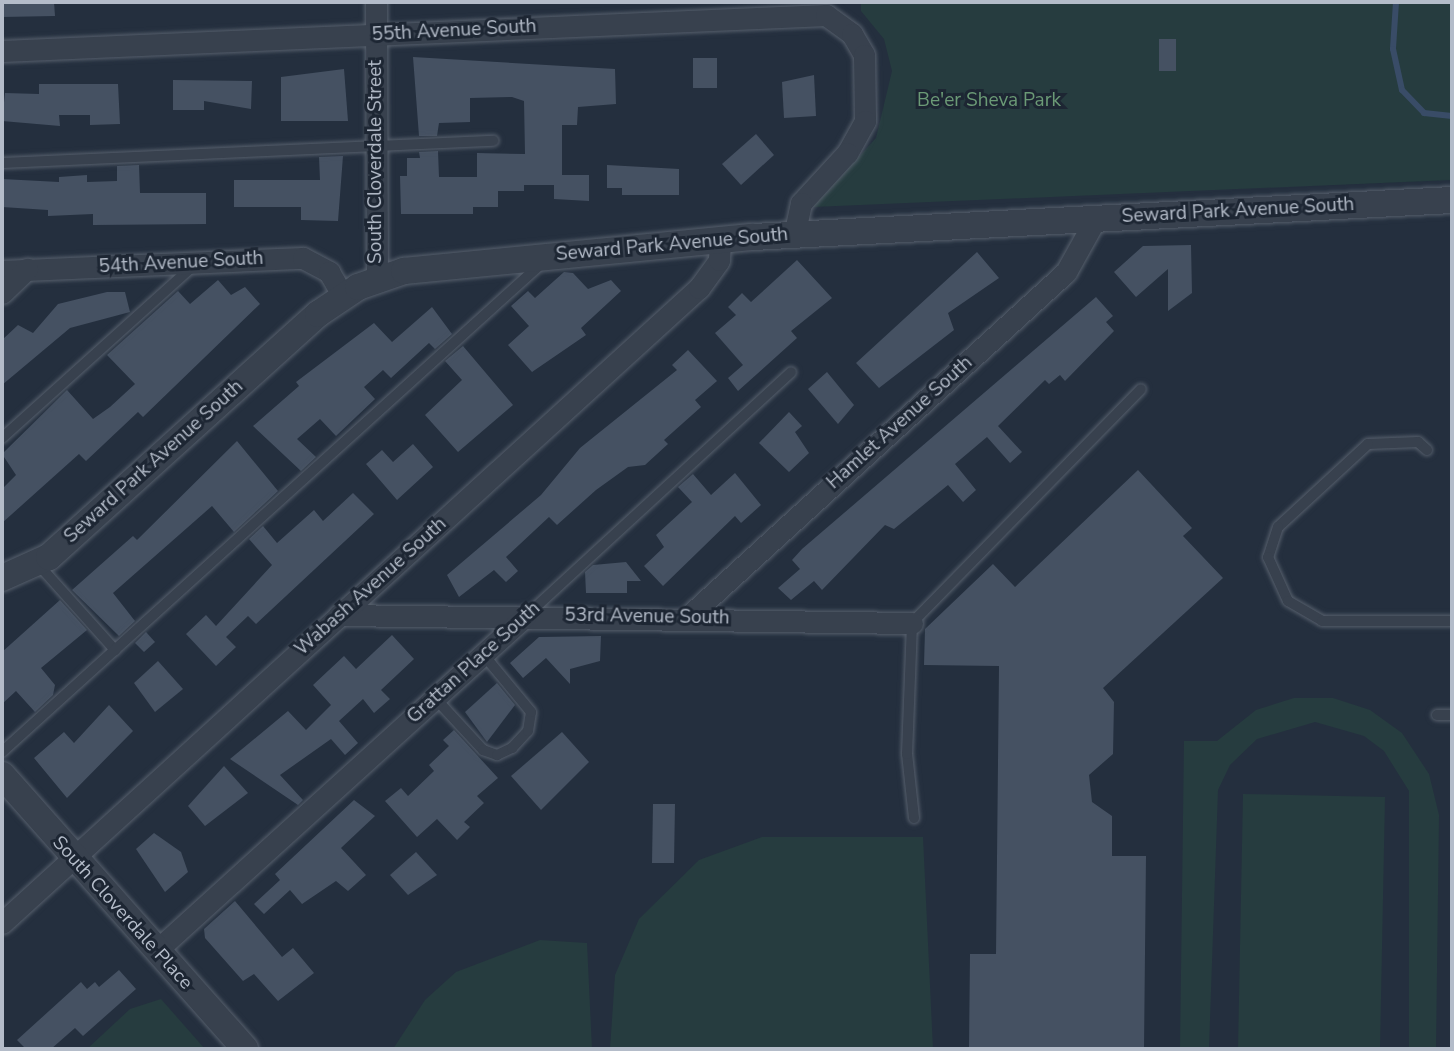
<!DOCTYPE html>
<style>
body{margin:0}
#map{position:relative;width:1454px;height:1051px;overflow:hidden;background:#242f3e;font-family:"Nunito Sans",sans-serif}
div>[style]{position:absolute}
.green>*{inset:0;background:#263c3f}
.stream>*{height:6px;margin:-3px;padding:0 3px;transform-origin:3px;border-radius:3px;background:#394c67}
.building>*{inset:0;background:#455162}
.roads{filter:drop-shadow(0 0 2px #565f6c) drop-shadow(0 0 2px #565f6c)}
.service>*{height:10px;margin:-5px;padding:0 5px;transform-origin:5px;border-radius:5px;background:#38414e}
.minor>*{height:21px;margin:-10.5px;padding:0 10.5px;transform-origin:10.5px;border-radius:10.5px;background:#38414e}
.tertiary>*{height:26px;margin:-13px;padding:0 13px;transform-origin:13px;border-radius:13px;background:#38414e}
span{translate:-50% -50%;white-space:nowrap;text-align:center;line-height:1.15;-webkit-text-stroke:6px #1d2633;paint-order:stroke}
.street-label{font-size:19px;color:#b4bcc9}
.park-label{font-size:19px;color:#6b9a76}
.frame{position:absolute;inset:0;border:4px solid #b4bcc9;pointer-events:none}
</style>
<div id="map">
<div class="green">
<i style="clip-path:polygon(861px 2px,1452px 2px,1452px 180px,813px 207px,876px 138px,892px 71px,884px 39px,861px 11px)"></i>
<i style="clip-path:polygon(1294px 698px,1333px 698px,1370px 710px,1402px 733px,1429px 774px,1439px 815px,1436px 1049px,1409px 1049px,1409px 791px,1384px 751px,1364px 736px,1315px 722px,1257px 739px,1230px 765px,1218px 790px,1209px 1049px,1180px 1049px,1184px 741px,1217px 741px,1256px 710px)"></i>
<i style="clip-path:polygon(1243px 794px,1385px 797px,1380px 1049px,1238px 1049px)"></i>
<i style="clip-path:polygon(762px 837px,923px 837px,933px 1049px,610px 1049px,615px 975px,639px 919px,699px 860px)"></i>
<i style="clip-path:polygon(540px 940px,587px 943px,592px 1049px,393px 1049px,425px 1000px,456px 972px)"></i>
<i style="clip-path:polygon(161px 999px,205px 1049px,87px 1049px,130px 1009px)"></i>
</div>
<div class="stream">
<i style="left:1396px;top:2px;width:47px;rotate:93.7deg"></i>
<i style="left:1393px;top:49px;width:42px;rotate:77.6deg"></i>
<i style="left:1402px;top:90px;width:32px;rotate:46deg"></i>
<i style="left:1424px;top:113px;width:28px;rotate:6deg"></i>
</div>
<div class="building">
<i style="clip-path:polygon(2px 2px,54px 2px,55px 16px,2px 17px)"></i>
<i style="clip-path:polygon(1159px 39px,1176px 39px,1176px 71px,1159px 71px)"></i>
<i style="clip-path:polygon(413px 57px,615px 69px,616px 104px,578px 107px,577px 125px,562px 125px,562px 175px,589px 175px,589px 201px,554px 199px,554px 185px,524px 185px,524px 191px,498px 191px,498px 207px,473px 207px,473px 214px,401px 214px,400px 176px,407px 176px,407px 158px,420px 158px,419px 152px,438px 151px,439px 177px,477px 177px,477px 153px,525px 154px,524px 101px,512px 97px,470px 98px,470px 122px,439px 123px,437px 136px,419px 136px)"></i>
<i style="clip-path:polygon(693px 58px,717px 58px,717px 88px,693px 88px)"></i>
<i style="clip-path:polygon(344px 69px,348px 121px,281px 121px,281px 77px)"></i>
<i style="clip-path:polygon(814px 75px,816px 116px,784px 118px,782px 82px)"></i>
<i style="clip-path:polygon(173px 80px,252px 81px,251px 109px,204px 101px,204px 110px,173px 110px)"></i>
<i style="clip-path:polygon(39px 84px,118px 84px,120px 124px,90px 125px,90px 115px,59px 115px,60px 126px,2px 121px,5px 93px,39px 94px)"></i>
<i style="clip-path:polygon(756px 134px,774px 155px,741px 185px,722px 164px)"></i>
<i style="clip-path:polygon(343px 156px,338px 221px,301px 220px,301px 207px,234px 207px,234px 180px,320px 180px,319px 157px)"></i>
<i style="clip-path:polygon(139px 165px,140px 193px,206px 193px,206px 224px,93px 225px,93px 214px,48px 216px,48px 210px,2px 207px,2px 179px,59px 182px,59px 177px,87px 175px,87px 182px,117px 181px,117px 166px)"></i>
<i style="clip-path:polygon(607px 165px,679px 169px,679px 195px,622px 195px,622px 188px,607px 188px)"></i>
<i style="clip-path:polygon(1191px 245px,1192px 293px,1168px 311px,1168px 269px,1136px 297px,1114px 272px,1143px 246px)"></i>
<i style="clip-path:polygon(977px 252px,999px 278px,948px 313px,954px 330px,879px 388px,856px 363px)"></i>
<i style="clip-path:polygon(797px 260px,832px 298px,791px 331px,797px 338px,738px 391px,728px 378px,743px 365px,715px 333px,736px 315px,728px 307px,742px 293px,751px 302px)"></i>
<i style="clip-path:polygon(564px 272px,573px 273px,588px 289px,611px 280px,621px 291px,581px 328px,586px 335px,532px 372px,508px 345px,529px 326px,511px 306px,528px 291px,535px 298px)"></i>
<i style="clip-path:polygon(218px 280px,231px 295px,245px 287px,260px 304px,143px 417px,138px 412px,86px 461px,79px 454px,2px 523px,2px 489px,16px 475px,2px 454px,67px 390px,93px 419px,110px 407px,135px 384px,107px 355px,178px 291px,190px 304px)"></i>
<i style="clip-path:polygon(107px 292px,125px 292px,130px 312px,70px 328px,2px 385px,2px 340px,18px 325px,33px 333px,58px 304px)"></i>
<i style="clip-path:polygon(1096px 297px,1113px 316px,1106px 322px,1114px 331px,1065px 381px,1060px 375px,1049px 384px,1045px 380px,998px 426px,1022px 452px,1010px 463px,987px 437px,955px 464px,976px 490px,963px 502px,948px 485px,894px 529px,885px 525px,822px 590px,814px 581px,791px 600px,778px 588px,800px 569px,792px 560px,802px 549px)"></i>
<i style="clip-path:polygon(432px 307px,452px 334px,435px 349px,429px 343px,391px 378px,383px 370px,364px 387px,375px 399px,336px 436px,320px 419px,297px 439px,316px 457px,301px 471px,253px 426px,299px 386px,296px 382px,374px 323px,392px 342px)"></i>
<i style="clip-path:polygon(463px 346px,513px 405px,458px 452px,425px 415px,462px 380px,445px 361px)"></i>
<i style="clip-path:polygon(688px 350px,717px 381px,695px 400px,701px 407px,664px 440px,668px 444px,645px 465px,628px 467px,596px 490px,557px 525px,549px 517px,506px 557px,518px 571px,506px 582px,494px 570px,459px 597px,447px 575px,541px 495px,580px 448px,677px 370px,672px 365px)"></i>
<i style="clip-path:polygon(827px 372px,854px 405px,838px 424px,808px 389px)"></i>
<i style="clip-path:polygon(789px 412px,802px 426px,795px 432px,809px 453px,789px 472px,759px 443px)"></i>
<i style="clip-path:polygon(237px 441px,278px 491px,234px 532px,212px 506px,113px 593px,135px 621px,119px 636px,72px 590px,133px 536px,137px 540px)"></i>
<i style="clip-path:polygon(413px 444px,433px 467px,397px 500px,366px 464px,382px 450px,393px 462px)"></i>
<i style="clip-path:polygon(1138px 470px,1192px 528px,1183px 536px,1223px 578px,1103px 688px,1114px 702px,1113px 754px,1089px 775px,1092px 802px,1112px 816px,1112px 856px,1146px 856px,1144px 1049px,969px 1049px,970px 954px,996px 954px,999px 666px,924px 665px,925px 629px,993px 564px,1015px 587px)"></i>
<i style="clip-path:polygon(735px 473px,761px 505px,741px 523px,735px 516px,663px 586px,644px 566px,664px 547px,656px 535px,692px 502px,678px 487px,693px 474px,711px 495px)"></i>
<i style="clip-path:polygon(353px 493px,374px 514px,256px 624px,248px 616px,226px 637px,236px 647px,216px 666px,186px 634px,206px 615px,216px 626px,272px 565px,249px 539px,263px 526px,277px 543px,314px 510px,323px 521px)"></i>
<i style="clip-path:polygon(626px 562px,641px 581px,627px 581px,627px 593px,586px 593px,585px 572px,593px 565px)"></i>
<i style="clip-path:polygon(60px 600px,87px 630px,41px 668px,55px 685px,53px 695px,35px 712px,16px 691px,2px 704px,2px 652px)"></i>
<i style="clip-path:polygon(146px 632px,155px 642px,144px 652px,135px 643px)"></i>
<i style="clip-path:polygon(392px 635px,414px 659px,381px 690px,390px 699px,374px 713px,363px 699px,339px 721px,358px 743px,345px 755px,331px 739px,280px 775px,303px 800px,298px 805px,230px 759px,288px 711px,306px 730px,331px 705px,313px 685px,344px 656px,356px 669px)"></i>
<i style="clip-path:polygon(601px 636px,600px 661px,570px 669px,570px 684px,546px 658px,523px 678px,510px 663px,539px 637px)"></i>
<i style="clip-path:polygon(158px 661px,183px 689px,155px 712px,134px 683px)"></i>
<i style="clip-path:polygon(497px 683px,515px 705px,487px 742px,465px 712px)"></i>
<i style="clip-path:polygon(109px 705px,133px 731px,67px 798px,34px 758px,64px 732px,74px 743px)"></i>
<i style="clip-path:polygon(454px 730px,498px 778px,477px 796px,484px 803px,464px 822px,470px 827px,457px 840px,437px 819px,417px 837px,385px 801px,401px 788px,408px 796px,434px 771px,429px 765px,449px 746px,443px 740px)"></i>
<i style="clip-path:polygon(562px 732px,589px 762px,541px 810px,511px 776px)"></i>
<i style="clip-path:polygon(224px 766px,248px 793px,205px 826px,188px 806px)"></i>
<i style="clip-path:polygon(354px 800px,375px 816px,341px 848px,366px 875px,348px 891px,336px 881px,302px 904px,290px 890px,264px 914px,254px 904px,280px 880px,275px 874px)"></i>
<i style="clip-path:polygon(653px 804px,675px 804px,674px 863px,652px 863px)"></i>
<i style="clip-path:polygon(154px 833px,181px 852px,188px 872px,165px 892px,136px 849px)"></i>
<i style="clip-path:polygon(416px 852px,437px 875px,408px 895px,390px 875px)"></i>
<i style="clip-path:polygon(235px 901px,282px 957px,293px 948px,314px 973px,278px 1001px,254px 974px,243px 981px,205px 938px,204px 929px)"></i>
<i style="clip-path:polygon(119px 970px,136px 989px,83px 1036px,75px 1028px,51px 1049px,26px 1049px,17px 1040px,81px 982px,87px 989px,95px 982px,99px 987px)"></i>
</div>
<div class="roads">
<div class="service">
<i style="left:2px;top:163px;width:492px;rotate:-2.6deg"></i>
<i style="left:2px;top:438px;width:258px;rotate:-42deg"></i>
<i style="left:1427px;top:450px;width:12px;rotate:-138deg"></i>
<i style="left:1418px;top:442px;width:50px;rotate:177.7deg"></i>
<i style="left:1368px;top:444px;width:122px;rotate:137.3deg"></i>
<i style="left:1278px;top:527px;width:32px;rotate:108deg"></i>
<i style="left:1268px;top:557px;width:48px;rotate:65.6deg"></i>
<i style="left:1288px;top:601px;width:39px;rotate:30deg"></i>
<i style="left:1322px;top:621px;width:130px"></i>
<i style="left:37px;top:563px;width:117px;rotate:48.1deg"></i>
<i style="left:526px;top:616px;width:360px;rotate:-42.6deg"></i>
<i style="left:435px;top:698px;width:71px;rotate:47.3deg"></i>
<i style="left:483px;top:750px;width:15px;rotate:20deg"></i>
<i style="left:497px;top:755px;width:17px;rotate:-25deg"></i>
<i style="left:512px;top:748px;width:23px;rotate:-47deg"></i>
<i style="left:528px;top:731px;width:19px;rotate:-81deg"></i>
<i style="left:531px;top:712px;width:75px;rotate:-129.6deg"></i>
<i style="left:1437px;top:715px;width:15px"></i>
<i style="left:2px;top:752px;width:729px;rotate:-42.16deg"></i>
<i style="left:914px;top:818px;width:64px;rotate:-96.2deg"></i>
<i style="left:907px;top:754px;width:131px;rotate:-87.8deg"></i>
<i style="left:912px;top:623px;width:327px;rotate:-45.6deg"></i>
</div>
<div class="minor">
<i style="left:376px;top:2px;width:278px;rotate:89.8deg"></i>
<i style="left:2px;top:51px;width:825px;rotate:-2.5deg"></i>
<i style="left:826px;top:15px;width:32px;rotate:36deg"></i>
<i style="left:852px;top:34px;width:24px;rotate:60deg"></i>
<i style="left:864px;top:55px;width:66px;rotate:89.1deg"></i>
<i style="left:865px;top:121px;width:37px;rotate:119deg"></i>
<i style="left:847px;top:153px;width:68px;rotate:132.6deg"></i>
<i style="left:801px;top:203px;width:33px;rotate:102deg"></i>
<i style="left:2px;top:271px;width:301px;rotate:-2.5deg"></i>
<i style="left:303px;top:258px;width:30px;rotate:28deg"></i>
<i style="left:329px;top:272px;width:28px;rotate:60deg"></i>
<i style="left:2px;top:293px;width:35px;rotate:-44deg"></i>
<i style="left:339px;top:615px;width:573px;rotate:0.8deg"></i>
<i style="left:689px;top:616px;width:510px;rotate:-42.38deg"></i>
<i style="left:1066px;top:272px;width:62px;rotate:-60.9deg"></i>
<i style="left:2px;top:923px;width:943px;rotate:-42.34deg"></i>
<i style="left:699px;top:288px;width:34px;rotate:-54deg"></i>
<i style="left:719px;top:260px;width:20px;rotate:-87deg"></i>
<i style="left:156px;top:951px;width:499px;rotate:-42.2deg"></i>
</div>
<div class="tertiary">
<i style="left:2px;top:578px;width:51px;rotate:-24.1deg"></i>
<i style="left:49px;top:557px;width:363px;rotate:-42.1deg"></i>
<i style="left:318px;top:314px;width:48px;rotate:-34deg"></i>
<i style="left:358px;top:287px;width:49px;rotate:-19.2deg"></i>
<i style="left:404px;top:271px;width:351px;rotate:-5.6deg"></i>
<i style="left:753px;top:237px;width:700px;rotate:-3.03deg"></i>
<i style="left:2px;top:775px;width:366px;rotate:48.4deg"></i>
</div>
</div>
<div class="street-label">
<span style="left:454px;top:31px;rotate:-3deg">55th Avenue South</span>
<span style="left:376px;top:162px;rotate:-90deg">South Cloverdale Street</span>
<span style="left:1238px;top:211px;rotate:-3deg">Seward Park Avenue South</span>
<span style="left:672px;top:245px;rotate:-5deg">Seward Park Avenue South</span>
<span style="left:181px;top:263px;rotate:-3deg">54th Avenue South</span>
<span style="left:900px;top:423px;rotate:-42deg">Hamlet Avenue South</span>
<span style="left:154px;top:462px;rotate:-42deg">Seward Park Avenue South</span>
<span style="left:371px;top:587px;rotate:-42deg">Wabash Avenue South</span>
<span style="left:647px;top:617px;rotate:1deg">53rd Avenue South</span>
<span style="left:474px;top:663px;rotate:-42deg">Grattan Place South</span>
<span style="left:122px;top:913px;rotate:48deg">South Cloverdale Place</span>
</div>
<div class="park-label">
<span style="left:989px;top:101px">Be'er Sheva Park</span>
</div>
<div class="frame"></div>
</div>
